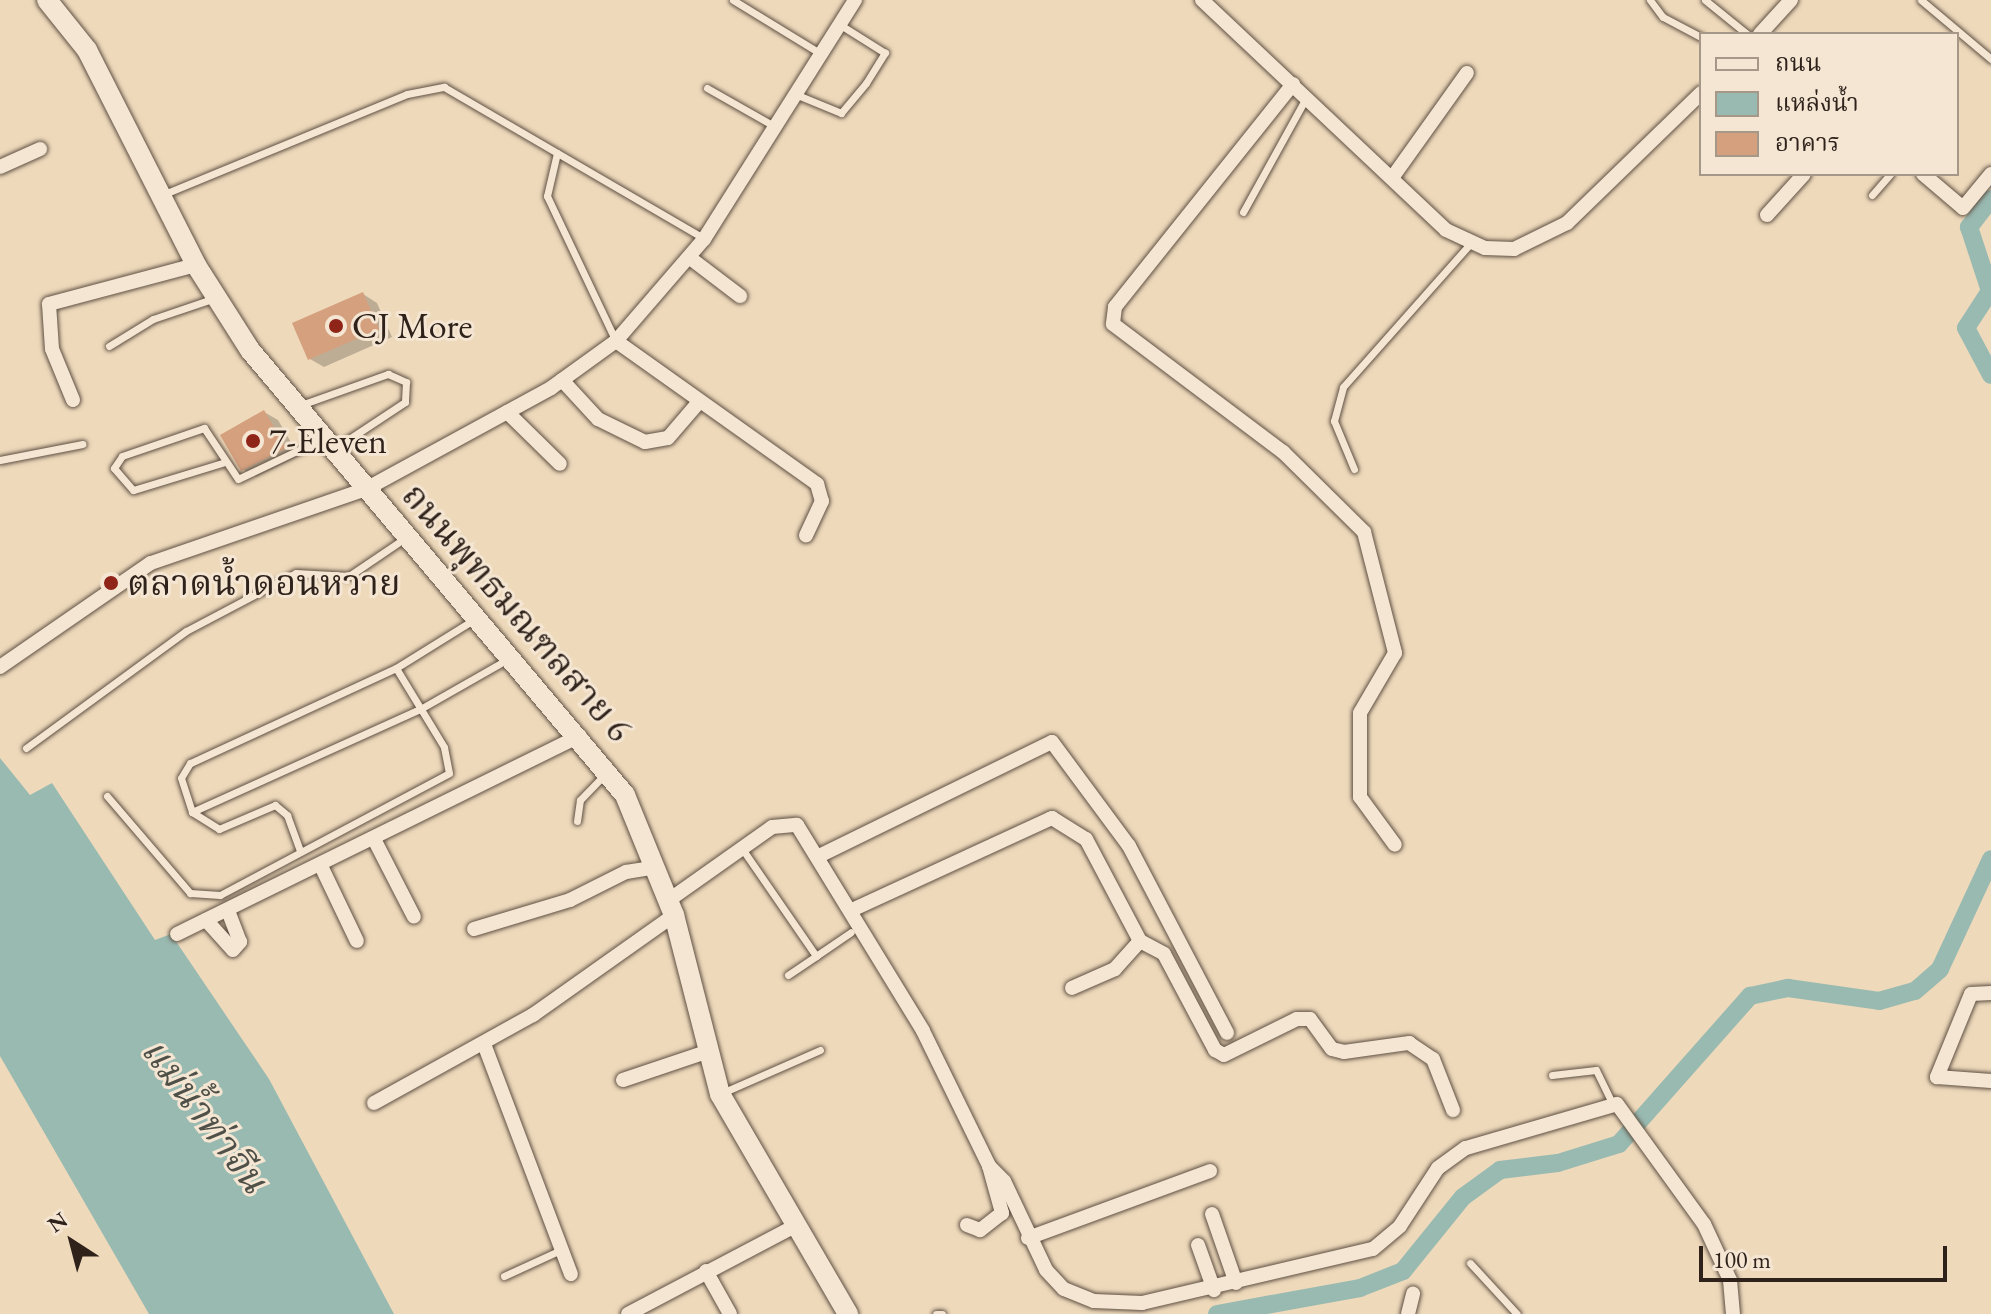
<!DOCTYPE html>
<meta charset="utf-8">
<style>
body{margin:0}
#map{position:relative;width:1991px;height:1314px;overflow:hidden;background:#eed9bb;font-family:"EB Garamond","Noto Serif Thai",serif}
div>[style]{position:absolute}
.water>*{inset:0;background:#99bab1}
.shadow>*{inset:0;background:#0003}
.canal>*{height:18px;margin:-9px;padding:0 9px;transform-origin:9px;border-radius:9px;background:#99bab1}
.building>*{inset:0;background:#d5a07e}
.roads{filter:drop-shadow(0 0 2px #5f5043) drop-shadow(0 0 2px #5f5043)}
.lane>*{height:7px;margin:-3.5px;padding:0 3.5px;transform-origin:3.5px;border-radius:3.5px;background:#f4e6d3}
.street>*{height:14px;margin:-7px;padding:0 7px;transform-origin:7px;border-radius:7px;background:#f4e6d3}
.secondary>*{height:20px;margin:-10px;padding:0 10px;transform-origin:10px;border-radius:10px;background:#f4e6d3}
.dots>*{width:22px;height:22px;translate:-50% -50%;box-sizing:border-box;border:4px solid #f4e6d3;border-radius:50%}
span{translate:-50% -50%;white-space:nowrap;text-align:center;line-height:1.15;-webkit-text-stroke:6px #f4e6d3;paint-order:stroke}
.poi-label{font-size:36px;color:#2f221b}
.left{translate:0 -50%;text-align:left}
.street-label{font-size:36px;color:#2f221b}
.water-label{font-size:38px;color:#4f5048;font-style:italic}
.legend{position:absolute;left:1699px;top:32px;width:260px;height:144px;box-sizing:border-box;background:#f4e6d3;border:2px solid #a59889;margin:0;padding:10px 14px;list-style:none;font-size:24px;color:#2f221b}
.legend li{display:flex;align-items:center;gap:16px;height:40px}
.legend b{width:40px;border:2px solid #a59889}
.north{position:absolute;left:32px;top:1202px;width:80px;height:80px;-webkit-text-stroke:6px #f4e6d3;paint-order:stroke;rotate:324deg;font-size:22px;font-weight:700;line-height:32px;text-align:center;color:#2f221b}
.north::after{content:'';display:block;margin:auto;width:28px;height:36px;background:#2f221b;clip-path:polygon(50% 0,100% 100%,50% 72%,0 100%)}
.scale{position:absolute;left:1699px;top:1246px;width:248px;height:36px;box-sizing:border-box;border:4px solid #2f221b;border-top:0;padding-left:10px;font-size:24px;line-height:28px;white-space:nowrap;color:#2f221b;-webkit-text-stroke:6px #f4e6d3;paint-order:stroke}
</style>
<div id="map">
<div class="water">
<i style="clip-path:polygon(0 758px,30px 795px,52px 783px,155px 940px,171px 934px,269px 1079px,394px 1314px,149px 1314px,0 1056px)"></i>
</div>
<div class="shadow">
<i style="clip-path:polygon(363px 294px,377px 303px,392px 337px,324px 367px,310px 359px)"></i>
<i style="clip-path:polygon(264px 412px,278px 420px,299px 456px,256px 477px,242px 469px)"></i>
</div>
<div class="canal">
<i style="left:1991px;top:199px;width:36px;rotate:128deg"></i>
<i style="left:1969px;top:227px;width:67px;rotate:71.8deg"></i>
<i style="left:1990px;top:291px;width:44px;rotate:123deg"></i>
<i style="left:1966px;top:328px;width:53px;rotate:62deg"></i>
<i style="left:1217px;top:1314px;width:145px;rotate:-10.3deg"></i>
<i style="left:1360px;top:1288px;width:46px;rotate:-21.6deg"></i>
<i style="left:1403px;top:1271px;width:95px;rotate:-51deg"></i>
<i style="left:1463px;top:1197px;width:46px;rotate:-36.1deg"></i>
<i style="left:1500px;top:1170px;width:58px;rotate:-6.9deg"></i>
<i style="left:1558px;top:1163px;width:64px;rotate:-17.3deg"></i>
<i style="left:1619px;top:1144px;width:198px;rotate:-48.5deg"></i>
<i style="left:1750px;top:996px;width:39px;rotate:-12deg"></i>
<i style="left:1788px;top:988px;width:92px;rotate:8.1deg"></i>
<i style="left:1879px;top:1001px;width:37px;rotate:-16deg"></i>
<i style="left:1915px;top:991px;width:33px;rotate:-41deg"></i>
<i style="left:1940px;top:969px;width:121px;rotate:-65.1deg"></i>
</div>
<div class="building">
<i style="clip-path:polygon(363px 292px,379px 329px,308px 360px,292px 323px)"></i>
<i style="clip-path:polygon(264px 410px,286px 448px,241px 471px,220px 435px)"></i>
</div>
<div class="roads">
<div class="lane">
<i style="left:733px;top:0;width:103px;rotate:31.5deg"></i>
<i style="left:1650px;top:0;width:21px;rotate:53deg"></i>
<i style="left:1663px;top:17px;width:43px;rotate:27.8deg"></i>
<i style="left:1705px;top:0;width:54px;rotate:39deg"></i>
<i style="left:1921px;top:0;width:92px;rotate:40.1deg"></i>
<i style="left:707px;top:88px;width:77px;rotate:29.6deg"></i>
<i style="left:795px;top:94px;width:50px;rotate:22.4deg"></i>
<i style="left:841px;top:113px;width:39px;rotate:-50deg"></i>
<i style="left:866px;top:83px;width:36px;rotate:-58deg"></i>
<i style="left:885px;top:53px;width:54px;rotate:-147.8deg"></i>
<i style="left:557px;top:153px;width:44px;rotate:103.1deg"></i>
<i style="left:547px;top:196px;width:161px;rotate:64.6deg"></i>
<i style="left:162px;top:195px;width:265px;rotate:-22.4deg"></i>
<i style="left:407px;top:94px;width:38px;rotate:-11deg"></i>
<i style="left:444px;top:87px;width:300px;rotate:30.2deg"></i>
<i style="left:1872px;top:195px;width:28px;rotate:-49deg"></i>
<i style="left:1243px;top:212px;width:130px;rotate:-61.1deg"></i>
<i style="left:109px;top:346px;width:52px;rotate:-31.5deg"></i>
<i style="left:153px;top:319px;width:65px;rotate:-18.7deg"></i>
<i style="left:298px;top:406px;width:96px;rotate:-19.6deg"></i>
<i style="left:388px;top:374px;width:20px;rotate:24deg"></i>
<i style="left:406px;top:382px;width:20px;rotate:93deg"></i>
<i style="left:405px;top:402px;width:82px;rotate:146.5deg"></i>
<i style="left:0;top:460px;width:84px;rotate:-11deg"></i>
<i style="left:222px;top:463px;width:93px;rotate:163.1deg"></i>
<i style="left:133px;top:490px;width:29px;rotate:-131deg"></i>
<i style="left:114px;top:468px;width:14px;rotate:-56deg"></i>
<i style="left:122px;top:456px;width:87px;rotate:-18.9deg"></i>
<i style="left:204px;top:428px;width:61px;rotate:56.3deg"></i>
<i style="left:238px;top:479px;width:93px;rotate:-25.5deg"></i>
<i style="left:1354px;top:469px;width:52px;rotate:-112.6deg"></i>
<i style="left:1334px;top:421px;width:35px;rotate:-75deg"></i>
<i style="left:1343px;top:387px;width:190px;rotate:-48.4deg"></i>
<i style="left:396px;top:668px;width:227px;rotate:155.2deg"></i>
<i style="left:190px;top:763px;width:17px;rotate:121deg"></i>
<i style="left:181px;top:778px;width:36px;rotate:72deg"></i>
<i style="left:192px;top:812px;width:252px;rotate:-24.3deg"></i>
<i style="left:422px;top:708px;width:97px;rotate:-29.7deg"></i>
<i style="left:26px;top:748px;width:198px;rotate:-36.2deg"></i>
<i style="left:186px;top:631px;width:124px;rotate:-27.8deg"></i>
<i style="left:296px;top:573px;width:53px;rotate:3.2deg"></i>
<i style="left:349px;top:576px;width:68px;rotate:-34.2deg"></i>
<i style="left:107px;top:796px;width:128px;rotate:49.4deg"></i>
<i style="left:190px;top:893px;width:30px;rotate:4deg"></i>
<i style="left:220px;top:895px;width:259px;rotate:-28deg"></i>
<i style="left:449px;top:773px;width:26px;rotate:-101deg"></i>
<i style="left:444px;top:747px;width:92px;rotate:-121.3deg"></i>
<i style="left:396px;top:668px;width:91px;rotate:-31.9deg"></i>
<i style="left:192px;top:812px;width:32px;rotate:32deg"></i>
<i style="left:219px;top:829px;width:61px;rotate:-23.2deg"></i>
<i style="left:275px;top:805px;width:16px;rotate:40deg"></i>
<i style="left:287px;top:815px;width:37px;rotate:70deg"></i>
<i style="left:577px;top:821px;width:21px;rotate:-82deg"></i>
<i style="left:580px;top:800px;width:36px;rotate:-46deg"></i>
<i style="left:743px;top:850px;width:129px;rotate:55.4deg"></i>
<i style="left:816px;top:956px;width:42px;rotate:-34.4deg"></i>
<i style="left:788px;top:975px;width:34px;rotate:-34deg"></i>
<i style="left:1552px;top:1075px;width:44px;rotate:-6.5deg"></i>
<i style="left:1596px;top:1070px;width:39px;rotate:64deg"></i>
<i style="left:722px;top:1093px;width:107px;rotate:-23.7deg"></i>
<i style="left:1470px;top:1263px;width:69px;rotate:47.3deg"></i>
<i style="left:504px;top:1276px;width:65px;rotate:-24.6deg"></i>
<i style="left:936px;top:1314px;width:6px"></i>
</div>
<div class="street">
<i style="left:1202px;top:0;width:335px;rotate:43.3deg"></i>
<i style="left:1446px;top:230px;width:43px;rotate:24.8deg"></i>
<i style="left:1485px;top:248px;width:29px;rotate:2deg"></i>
<i style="left:1514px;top:249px;width:59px;rotate:-26.1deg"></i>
<i style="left:1567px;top:223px;width:187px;rotate:-44.1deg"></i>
<i style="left:1760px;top:34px;width:46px;rotate:-47.6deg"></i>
<i style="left:1293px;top:84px;width:285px;rotate:128.6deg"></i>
<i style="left:1115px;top:307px;width:17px;rotate:97deg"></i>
<i style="left:1113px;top:324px;width:213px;rotate:37deg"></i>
<i style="left:1283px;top:452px;width:114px;rotate:44.6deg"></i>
<i style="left:1364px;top:532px;width:125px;rotate:75.6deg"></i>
<i style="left:1395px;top:653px;width:69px;rotate:120.3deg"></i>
<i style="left:1360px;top:713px;width:84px;rotate:90deg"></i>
<i style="left:1360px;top:797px;width:59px;rotate:53.9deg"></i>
<i style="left:0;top:167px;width:44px;rotate:-24.2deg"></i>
<i style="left:1923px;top:174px;width:52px;rotate:40.4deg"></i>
<i style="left:1963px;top:208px;width:44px;rotate:-50.5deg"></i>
<i style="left:1392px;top:178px;width:129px;rotate:-54.5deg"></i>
<i style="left:1767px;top:215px;width:55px;rotate:-47.9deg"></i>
<i style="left:690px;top:258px;width:63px;rotate:37.2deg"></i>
<i style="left:616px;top:341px;width:247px;rotate:35.4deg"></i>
<i style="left:817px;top:484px;width:18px;rotate:74deg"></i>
<i style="left:822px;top:501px;width:38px;rotate:115deg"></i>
<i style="left:562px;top:380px;width:53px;rotate:47.3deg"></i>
<i style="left:598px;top:419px;width:52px;rotate:26.1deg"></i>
<i style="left:645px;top:442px;width:23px;rotate:-10deg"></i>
<i style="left:668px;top:438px;width:46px;rotate:-49.4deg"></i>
<i style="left:73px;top:400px;width:55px;rotate:-112.4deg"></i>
<i style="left:52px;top:349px;width:45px;rotate:-93.8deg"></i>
<i style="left:49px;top:304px;width:152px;rotate:-14.9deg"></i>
<i style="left:507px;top:412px;width:74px;rotate:44.5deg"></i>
<i style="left:0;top:667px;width:183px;rotate:-34.6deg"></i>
<i style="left:151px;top:563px;width:227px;rotate:-19deg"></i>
<i style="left:366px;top:489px;width:211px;rotate:-28.6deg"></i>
<i style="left:551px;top:388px;width:80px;rotate:-35.9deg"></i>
<i style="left:616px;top:341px;width:135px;rotate:-49.2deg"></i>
<i style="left:704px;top:239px;width:283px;rotate:-57.7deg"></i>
<i style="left:375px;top:841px;width:85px;rotate:62.8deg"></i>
<i style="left:821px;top:855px;width:257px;rotate:-26.1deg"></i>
<i style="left:1052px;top:742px;width:129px;rotate:53.5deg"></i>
<i style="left:1129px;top:846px;width:211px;rotate:62.3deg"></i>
<i style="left:321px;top:866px;width:83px;rotate:64.4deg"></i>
<i style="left:669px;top:900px;width:126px;rotate:-35.3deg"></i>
<i style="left:772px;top:827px;width:25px;rotate:-5deg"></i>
<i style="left:797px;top:825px;width:241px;rotate:58.5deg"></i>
<i style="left:923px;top:1031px;width:150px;rotate:63.9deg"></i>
<i style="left:989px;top:1166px;width:49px;rotate:74.5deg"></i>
<i style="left:1002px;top:1213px;width:28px;rotate:142deg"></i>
<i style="left:980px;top:1230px;width:14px;rotate:-159deg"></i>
<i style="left:854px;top:909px;width:218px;rotate:-24.7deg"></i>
<i style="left:1052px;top:818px;width:40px;rotate:32deg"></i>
<i style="left:1086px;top:839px;width:115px;rotate:62.1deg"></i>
<i style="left:1140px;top:941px;width:38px;rotate:132deg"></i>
<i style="left:1115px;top:969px;width:47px;rotate:156.2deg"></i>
<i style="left:206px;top:920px;width:40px;rotate:48deg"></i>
<i style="left:233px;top:950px;width:11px;rotate:-49deg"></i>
<i style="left:240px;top:942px;width:34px;rotate:-111deg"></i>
<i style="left:474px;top:929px;width:100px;rotate:-16.8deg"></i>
<i style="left:570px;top:900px;width:63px;rotate:-26.6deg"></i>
<i style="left:626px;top:872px;width:31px;rotate:-9deg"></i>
<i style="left:177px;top:934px;width:449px;rotate:-26.2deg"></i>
<i style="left:1140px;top:941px;width:27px;rotate:28deg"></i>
<i style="left:1164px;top:954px;width:109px;rotate:62deg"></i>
<i style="left:1215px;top:1050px;width:10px;rotate:29deg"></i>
<i style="left:1224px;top:1055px;width:81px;rotate:-26.3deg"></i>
<i style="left:1297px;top:1019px;width:13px"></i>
<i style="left:1310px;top:1019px;width:37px;rotate:54deg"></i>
<i style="left:1332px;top:1049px;width:12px;rotate:14deg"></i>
<i style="left:1344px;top:1052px;width:66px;rotate:-7.9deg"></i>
<i style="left:1409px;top:1043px;width:29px;rotate:34deg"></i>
<i style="left:1433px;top:1059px;width:55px;rotate:68.6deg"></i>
<i style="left:1991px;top:993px;width:20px;rotate:177deg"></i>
<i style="left:1971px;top:994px;width:90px;rotate:112.3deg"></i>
<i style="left:1937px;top:1077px;width:54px;rotate:4.2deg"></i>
<i style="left:484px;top:1044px;width:246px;rotate:69.3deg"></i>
<i style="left:623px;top:1080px;width:88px;rotate:-18.6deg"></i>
<i style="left:374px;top:1103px;width:182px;rotate:-29deg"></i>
<i style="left:533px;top:1015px;width:173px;rotate:-35.3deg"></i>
<i style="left:989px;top:1166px;width:21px;rotate:45deg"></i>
<i style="left:1004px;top:1181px;width:98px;rotate:64.7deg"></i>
<i style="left:1046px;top:1270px;width:26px;rotate:47deg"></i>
<i style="left:1064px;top:1289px;width:32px;rotate:22deg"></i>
<i style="left:1094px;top:1301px;width:48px;rotate:2.4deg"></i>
<i style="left:1142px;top:1303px;width:237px;rotate:-13.2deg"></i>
<i style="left:1373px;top:1249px;width:35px;rotate:-40deg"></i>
<i style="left:1400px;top:1226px;width:69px;rotate:-56.8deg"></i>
<i style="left:1438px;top:1168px;width:34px;rotate:-36deg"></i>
<i style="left:1466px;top:1148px;width:157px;rotate:-16.2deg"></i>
<i style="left:1617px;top:1104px;width:148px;rotate:54.1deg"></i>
<i style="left:1704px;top:1224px;width:62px;rotate:65.1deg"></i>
<i style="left:1730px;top:1280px;width:34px;rotate:85deg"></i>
<i style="left:1212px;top:1214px;width:73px;rotate:70.8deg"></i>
<i style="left:1028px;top:1238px;width:194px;rotate:-20.2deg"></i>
<i style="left:1198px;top:1245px;width:48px;rotate:70.4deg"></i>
<i style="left:706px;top:1271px;width:49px;rotate:60.8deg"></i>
<i style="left:628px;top:1314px;width:189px;rotate:-27.8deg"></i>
<i style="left:1408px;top:1314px;width:21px;rotate:-76deg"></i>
</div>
<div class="secondary">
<i style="left:47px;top:0;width:64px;rotate:51.3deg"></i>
<i style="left:87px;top:50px;width:241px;rotate:63.1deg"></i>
<i style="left:196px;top:265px;width:101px;rotate:57.6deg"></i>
<i style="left:250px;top:350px;width:582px;rotate:49.88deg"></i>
<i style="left:625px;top:795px;width:130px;rotate:67.8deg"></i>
<i style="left:674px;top:915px;width:185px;rotate:75.6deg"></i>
<i style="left:720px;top:1094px;width:255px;rotate:59.8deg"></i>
</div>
</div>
<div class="dots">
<i style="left:336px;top:326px;background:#8f2418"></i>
<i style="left:253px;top:441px;background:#8f2418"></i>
<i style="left:111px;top:583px;background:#8f2418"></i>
</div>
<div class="poi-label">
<span class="left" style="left:352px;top:326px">CJ More</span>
<span class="left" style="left:269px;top:441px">7-Eleven</span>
<span class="left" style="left:127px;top:583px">ตลาดน้ำดอนหวาย</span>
</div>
<div class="street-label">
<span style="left:517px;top:612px;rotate:49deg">ถนนพุทธมณฑลสาย 6</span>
</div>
<div class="water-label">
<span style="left:205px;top:1115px;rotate:53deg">แม่น้ำท่าจีน</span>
</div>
<ul class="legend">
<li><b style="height:10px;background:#f4e6d3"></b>ถนน</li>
<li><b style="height:22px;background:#99bab1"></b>แหล่งน้ำ</li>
<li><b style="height:22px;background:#d5a07e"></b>อาคาร</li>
</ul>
<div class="north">N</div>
<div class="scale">100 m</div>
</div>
